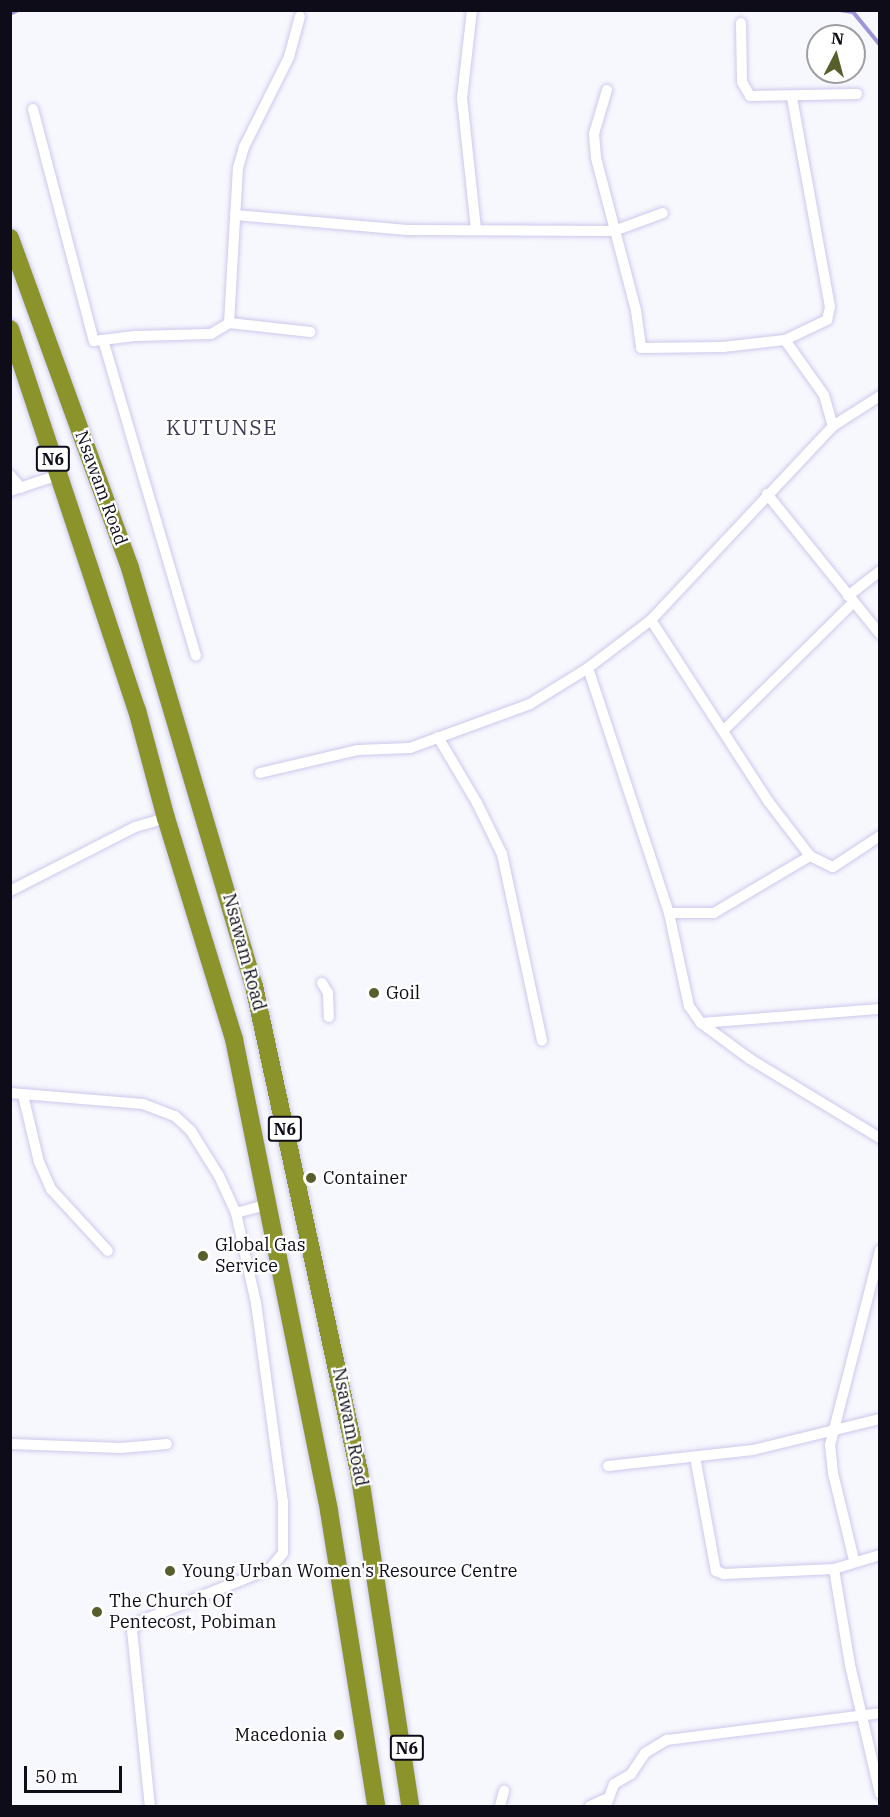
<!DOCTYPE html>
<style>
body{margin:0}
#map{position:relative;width:890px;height:1817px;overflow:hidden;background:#f7f7fe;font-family:"IBM Plex Serif",serif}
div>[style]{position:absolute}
.stream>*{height:4px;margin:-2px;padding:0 2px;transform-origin:2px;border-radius:2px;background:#9e94da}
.roads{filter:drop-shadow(0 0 2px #cdc9eb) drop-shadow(0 0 2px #cdc9eb)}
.street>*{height:10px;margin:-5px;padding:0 5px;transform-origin:5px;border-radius:5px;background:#fff}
.highway>*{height:18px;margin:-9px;padding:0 9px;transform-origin:9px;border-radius:9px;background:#8a942a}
.dots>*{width:16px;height:16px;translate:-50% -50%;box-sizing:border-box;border:3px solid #fff;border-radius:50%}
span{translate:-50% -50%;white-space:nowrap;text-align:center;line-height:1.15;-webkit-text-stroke:4.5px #fff;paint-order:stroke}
.shield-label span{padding:2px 4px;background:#fff;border:2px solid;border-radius:4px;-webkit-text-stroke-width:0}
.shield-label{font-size:16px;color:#0e0c18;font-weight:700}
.street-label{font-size:18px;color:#0e0c18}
.poi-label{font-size:18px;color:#0e0c18}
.left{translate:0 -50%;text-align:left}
.right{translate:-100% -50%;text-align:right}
.quarter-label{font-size:21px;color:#3e3a56;letter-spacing:1.5px}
.frame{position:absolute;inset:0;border:12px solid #0e0c18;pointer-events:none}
.north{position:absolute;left:806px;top:24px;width:60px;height:60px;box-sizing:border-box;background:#fff;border:2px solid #9f9ea3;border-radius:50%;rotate:6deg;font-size:16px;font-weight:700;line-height:24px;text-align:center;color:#0e0c18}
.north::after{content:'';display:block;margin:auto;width:21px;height:27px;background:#585e2c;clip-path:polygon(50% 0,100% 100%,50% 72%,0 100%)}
.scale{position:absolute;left:24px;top:1766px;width:98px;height:27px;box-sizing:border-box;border:3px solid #0e0c18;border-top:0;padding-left:8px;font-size:18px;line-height:21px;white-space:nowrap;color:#0e0c18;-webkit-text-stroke:4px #fff;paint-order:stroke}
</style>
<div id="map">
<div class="stream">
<i style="left:840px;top:10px;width:13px;rotate:9deg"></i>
<i style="left:853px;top:12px;width:43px;rotate:50.7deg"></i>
<i style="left:10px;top:14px;width:9px;rotate:-27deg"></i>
</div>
<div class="roads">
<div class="street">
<i style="left:472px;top:10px;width:89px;rotate:96.5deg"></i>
<i style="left:462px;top:98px;width:131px;rotate:83.9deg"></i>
<i style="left:741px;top:23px;width:59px;rotate:89deg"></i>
<i style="left:742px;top:82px;width:16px;rotate:60deg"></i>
<i style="left:750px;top:96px;width:107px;rotate:-1.1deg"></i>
<i style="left:607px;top:90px;width:46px;rotate:106.5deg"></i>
<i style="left:594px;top:134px;width:24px;rotate:85deg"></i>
<i style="left:596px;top:158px;width:158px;rotate:75.3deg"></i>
<i style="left:636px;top:311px;width:37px;rotate:82deg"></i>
<i style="left:641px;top:348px;width:82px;rotate:-0.7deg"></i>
<i style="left:723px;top:347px;width:62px;rotate:-6.4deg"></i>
<i style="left:785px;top:340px;width:47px;rotate:-25.5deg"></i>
<i style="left:827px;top:320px;width:13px;rotate:-77deg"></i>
<i style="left:830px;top:307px;width:213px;rotate:-100.3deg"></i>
<i style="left:33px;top:109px;width:240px;rotate:75.3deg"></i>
<i style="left:94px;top:341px;width:41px;rotate:-7deg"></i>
<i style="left:135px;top:336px;width:76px;rotate:-1.5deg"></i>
<i style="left:211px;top:334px;width:21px;rotate:-31deg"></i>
<i style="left:229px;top:323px;width:155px;rotate:-86.7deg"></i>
<i style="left:238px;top:168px;width:22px;rotate:-74deg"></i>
<i style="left:244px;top:147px;width:101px;rotate:-63.4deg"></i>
<i style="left:289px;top:57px;width:42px;rotate:-75deg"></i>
<i style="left:235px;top:215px;width:173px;rotate:5deg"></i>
<i style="left:407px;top:230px;width:207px;rotate:0.3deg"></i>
<i style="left:614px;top:231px;width:52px;rotate:-20.2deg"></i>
<i style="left:229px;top:323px;width:82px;rotate:6.3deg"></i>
<i style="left:103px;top:340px;width:329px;rotate:73.6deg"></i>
<i style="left:785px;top:340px;width:67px;rotate:54.7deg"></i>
<i style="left:824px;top:395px;width:32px;rotate:74deg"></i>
<i style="left:10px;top:475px;width:17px;rotate:50deg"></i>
<i style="left:10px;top:491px;width:52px;rotate:-18.1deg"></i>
<i style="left:767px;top:494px;width:180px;rotate:51.1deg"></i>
<i style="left:848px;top:596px;width:41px;rotate:-38deg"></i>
<i style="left:651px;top:620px;width:216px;rotate:57.1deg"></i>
<i style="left:768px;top:801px;width:69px;rotate:52.6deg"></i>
<i style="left:810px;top:856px;width:25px;rotate:26deg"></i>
<i style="left:833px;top:867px;width:56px;rotate:-33.4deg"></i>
<i style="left:588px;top:668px;width:258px;rotate:71.7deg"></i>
<i style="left:669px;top:913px;width:95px;rotate:77.9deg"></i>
<i style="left:689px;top:1006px;width:21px;rotate:55deg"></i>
<i style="left:701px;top:1023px;width:61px;rotate:36.3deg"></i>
<i style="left:750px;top:1059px;width:152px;rotate:31.3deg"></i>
<i style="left:724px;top:730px;width:181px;rotate:-44.6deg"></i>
<i style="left:438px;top:737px;width:77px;rotate:59.4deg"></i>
<i style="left:477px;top:803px;width:57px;rotate:63.9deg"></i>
<i style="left:502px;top:854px;width:191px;rotate:77.9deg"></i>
<i style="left:260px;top:773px;width:101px;rotate:-13.2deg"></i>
<i style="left:358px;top:750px;width:52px;rotate:-2.2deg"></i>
<i style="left:410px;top:748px;width:128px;rotate:-20.1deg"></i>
<i style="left:530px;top:704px;width:68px;rotate:-31.8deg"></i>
<i style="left:588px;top:668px;width:79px;rotate:-37.3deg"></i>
<i style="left:651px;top:620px;width:266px;rotate:-46.8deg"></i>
<i style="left:833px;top:426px;width:56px;rotate:-32.6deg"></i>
<i style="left:10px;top:891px;width:140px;rotate:-27.1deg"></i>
<i style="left:135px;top:827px;width:32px;rotate:-16deg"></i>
<i style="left:669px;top:913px;width:45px"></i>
<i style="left:714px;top:913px;width:112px;rotate:-30.7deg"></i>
<i style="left:322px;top:983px;width:12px;rotate:59deg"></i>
<i style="left:328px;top:993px;width:24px;rotate:88deg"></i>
<i style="left:701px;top:1023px;width:180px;rotate:-4.5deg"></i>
<i style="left:10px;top:1093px;width:133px;rotate:4.7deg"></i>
<i style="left:143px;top:1104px;width:34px;rotate:21deg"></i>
<i style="left:175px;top:1116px;width:22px;rotate:43deg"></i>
<i style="left:191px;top:1131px;width:53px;rotate:58.1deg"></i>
<i style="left:219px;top:1176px;width:41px;rotate:65.3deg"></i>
<i style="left:236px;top:1213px;width:92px;rotate:77.5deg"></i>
<i style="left:256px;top:1303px;width:201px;rotate:82.3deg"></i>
<i style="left:283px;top:1502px;width:51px;rotate:90deg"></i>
<i style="left:283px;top:1553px;width:19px;rotate:129deg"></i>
<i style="left:271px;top:1568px;width:140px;rotate:157.8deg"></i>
<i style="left:141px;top:1621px;width:13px;rotate:135deg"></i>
<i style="left:132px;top:1630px;width:177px;rotate:84.2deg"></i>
<i style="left:23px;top:1095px;width:69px;rotate:76.6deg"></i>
<i style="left:39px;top:1162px;width:30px;rotate:66deg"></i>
<i style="left:51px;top:1189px;width:84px;rotate:47.4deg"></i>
<i style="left:236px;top:1213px;width:34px;rotate:-15deg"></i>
<i style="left:10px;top:1444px;width:111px;rotate:2.1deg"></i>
<i style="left:121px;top:1448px;width:46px;rotate:-5deg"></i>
<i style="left:695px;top:1457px;width:116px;rotate:79.6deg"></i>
<i style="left:716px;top:1571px;width:9px;rotate:21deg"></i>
<i style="left:724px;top:1574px;width:110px;rotate:-2.6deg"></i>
<i style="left:834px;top:1569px;width:48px;rotate:-16.9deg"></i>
<i style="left:608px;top:1466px;width:146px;rotate:-6.3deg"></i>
<i style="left:753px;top:1450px;width:131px;rotate:-13.7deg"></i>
<i style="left:854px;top:1560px;width:89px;rotate:-103.6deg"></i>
<i style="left:833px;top:1473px;width:28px;rotate:-96deg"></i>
<i style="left:830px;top:1445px;width:201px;rotate:-75.6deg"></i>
<i style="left:834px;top:1569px;width:97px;rotate:80.5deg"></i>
<i style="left:850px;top:1665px;width:132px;rotate:76.9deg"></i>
<i style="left:500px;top:1806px;width:16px;rotate:-75deg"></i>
<i style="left:590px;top:1806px;width:17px;rotate:-24deg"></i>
<i style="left:606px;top:1806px;width:23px;rotate:-70deg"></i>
<i style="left:614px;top:1784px;width:20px;rotate:-30deg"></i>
<i style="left:631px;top:1774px;width:25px;rotate:-56deg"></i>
<i style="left:645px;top:1753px;width:26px;rotate:-31deg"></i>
<i style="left:667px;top:1740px;width:215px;rotate:-7.2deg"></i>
</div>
<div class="highway">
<i style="left:10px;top:238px;width:351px;rotate:70deg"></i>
<i style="left:130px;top:568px;width:436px;rotate:73.5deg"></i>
<i style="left:254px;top:986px;width:496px;rotate:77.8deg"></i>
<i style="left:359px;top:1471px;width:339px;rotate:81.3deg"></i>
<i style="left:10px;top:329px;width:402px;rotate:71.6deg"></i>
<i style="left:137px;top:710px;width:112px;rotate:75deg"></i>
<i style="left:166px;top:818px;width:231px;rotate:72.9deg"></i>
<i style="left:234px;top:1039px;width:481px;rotate:78.6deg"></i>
<i style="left:329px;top:1511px;width:299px;rotate:80.9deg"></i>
</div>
</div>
<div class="dots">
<i style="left:374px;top:993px;background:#585e2c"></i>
<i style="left:311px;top:1178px;background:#585e2c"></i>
<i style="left:203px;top:1256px;background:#585e2c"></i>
<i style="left:170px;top:1571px;background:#585e2c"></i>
<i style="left:97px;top:1612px;background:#585e2c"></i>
<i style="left:339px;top:1735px;background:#585e2c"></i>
</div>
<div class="shield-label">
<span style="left:53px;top:459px">N6</span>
<span style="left:285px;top:1129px">N6</span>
<span style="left:407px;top:1748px">N6</span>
</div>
<div class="street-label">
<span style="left:101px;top:488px;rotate:70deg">Nsawam Road</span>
<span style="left:244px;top:952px;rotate:75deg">Nsawam Road</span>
<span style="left:350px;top:1427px;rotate:79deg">Nsawam Road</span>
</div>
<div class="poi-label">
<span class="left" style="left:386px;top:993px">Goil</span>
<span class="left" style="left:323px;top:1178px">Container</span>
<span class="left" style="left:215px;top:1256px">Global Gas<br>Service</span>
<span class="left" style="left:182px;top:1571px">Young Urban Women's Resource Centre</span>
<span class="left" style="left:109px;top:1612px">The Church Of<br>Pentecost, Pobiman</span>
<span class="right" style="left:327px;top:1735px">Macedonia</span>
</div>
<div class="quarter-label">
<span style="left:222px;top:427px">KUTUNSE</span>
</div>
<div class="frame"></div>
<div class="north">N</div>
<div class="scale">50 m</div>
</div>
